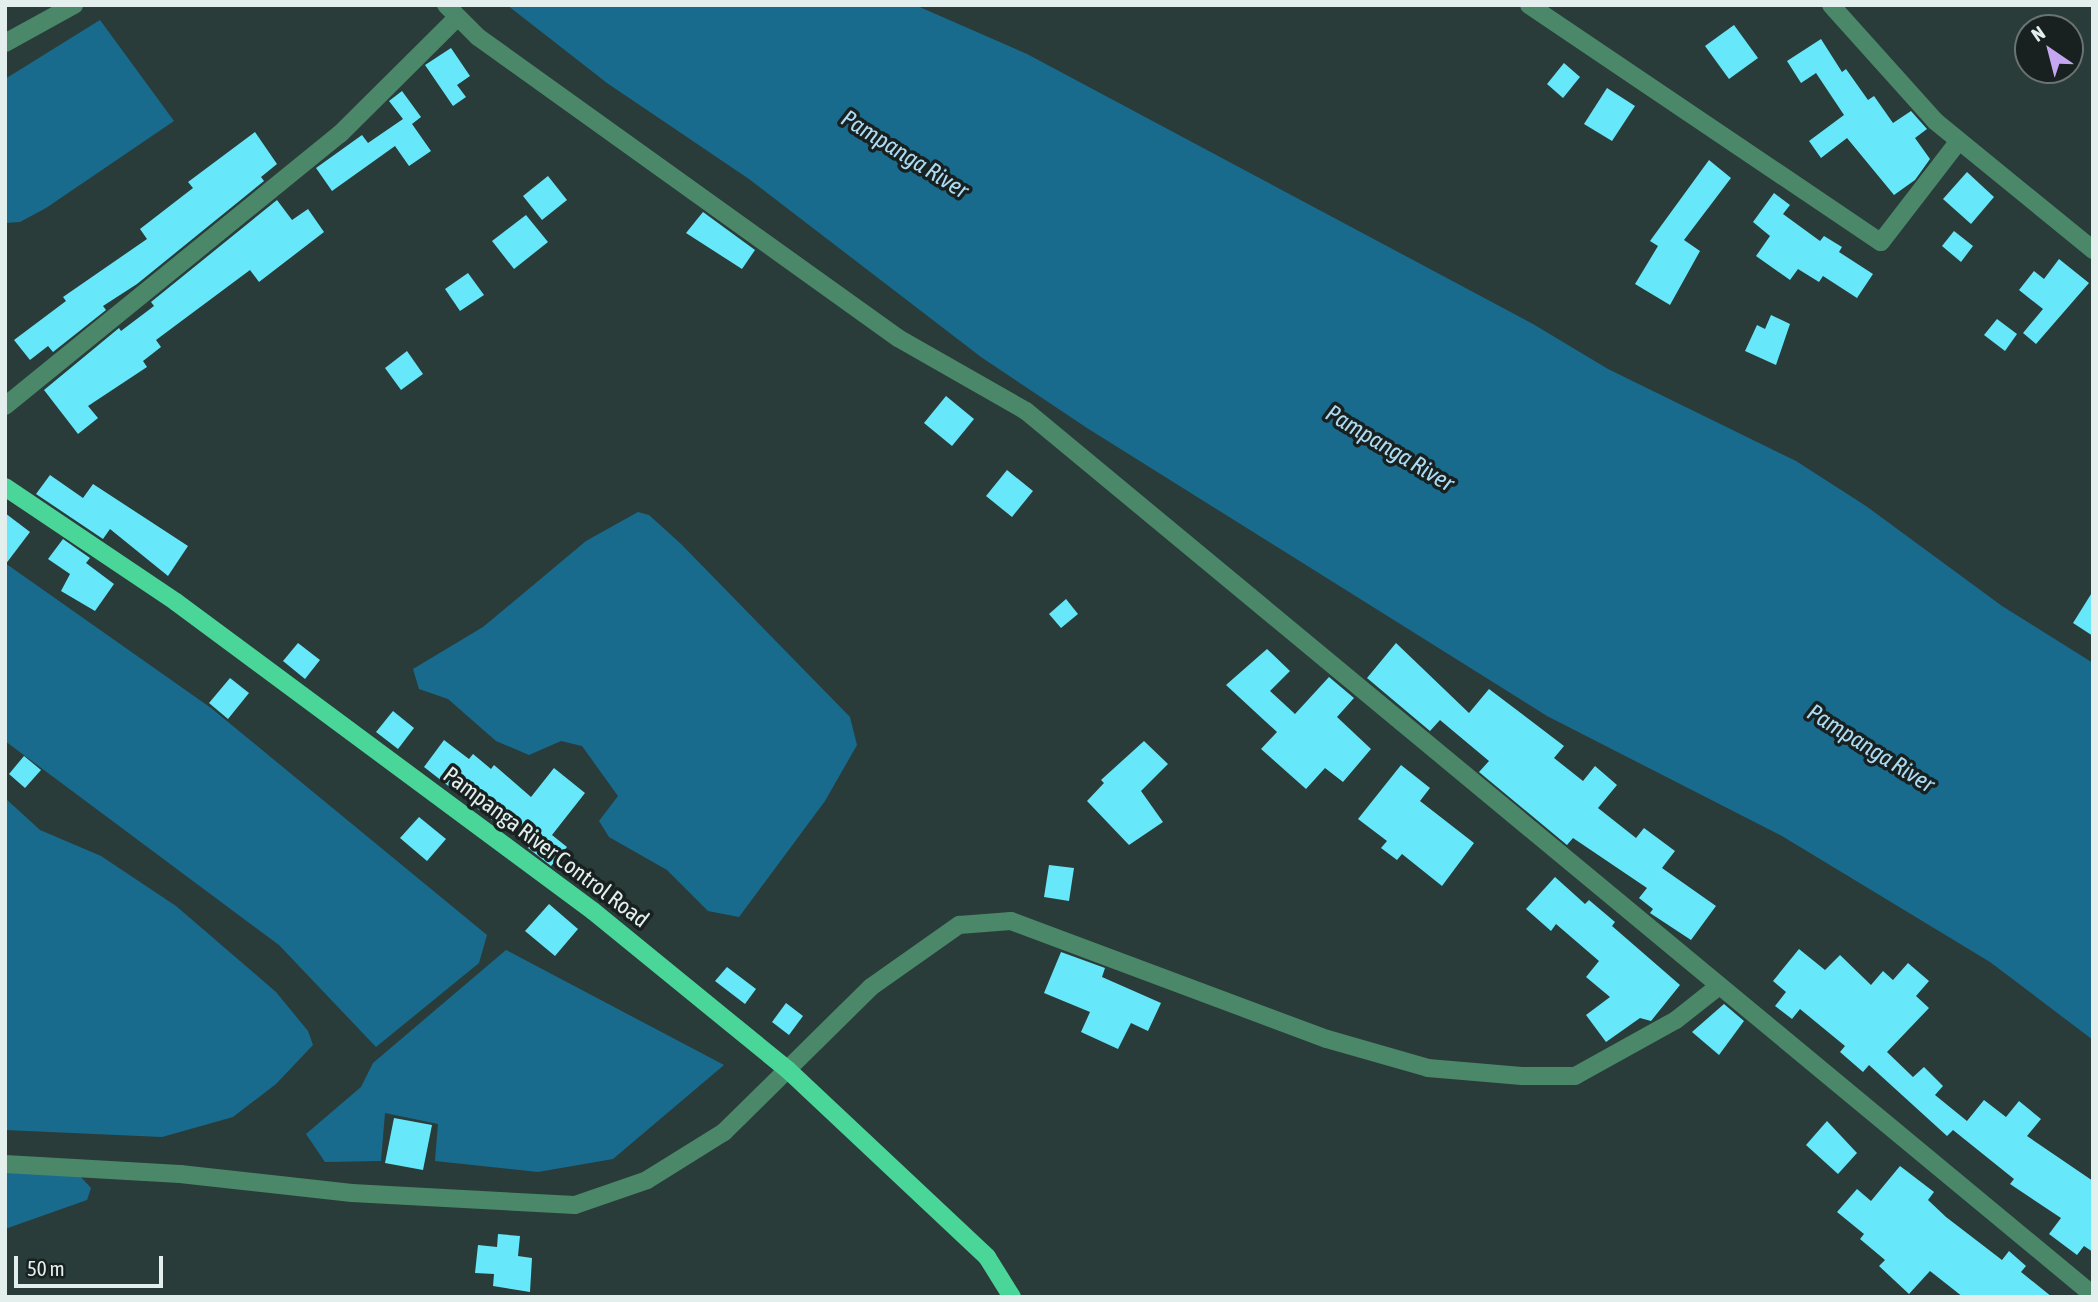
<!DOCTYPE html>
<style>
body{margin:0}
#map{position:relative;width:2098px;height:1302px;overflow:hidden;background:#293c39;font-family:"Asap Condensed",sans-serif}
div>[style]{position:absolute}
.water>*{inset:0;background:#196b8e}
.building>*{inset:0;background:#67e7fa}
.minor>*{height:18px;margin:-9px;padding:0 9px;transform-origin:9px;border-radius:9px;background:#4b8769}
.major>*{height:18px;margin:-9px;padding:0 9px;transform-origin:9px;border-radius:9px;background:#4ad699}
span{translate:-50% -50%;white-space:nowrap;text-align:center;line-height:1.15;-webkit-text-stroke:7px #182120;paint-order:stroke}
.street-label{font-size:23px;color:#e3efed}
.water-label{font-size:24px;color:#addbf3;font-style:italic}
.frame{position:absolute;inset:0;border:7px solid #e3efed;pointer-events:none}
.north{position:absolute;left:2014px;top:14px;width:70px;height:70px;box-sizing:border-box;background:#182120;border:2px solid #697372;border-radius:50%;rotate:325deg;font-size:19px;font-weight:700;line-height:28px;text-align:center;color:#e3efed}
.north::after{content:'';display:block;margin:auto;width:24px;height:32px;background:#c5a7f1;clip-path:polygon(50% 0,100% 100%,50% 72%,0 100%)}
.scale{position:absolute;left:14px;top:1256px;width:149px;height:32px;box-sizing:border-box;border:4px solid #e3efed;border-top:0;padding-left:9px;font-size:21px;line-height:24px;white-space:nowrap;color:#e3efed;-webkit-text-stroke:5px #182120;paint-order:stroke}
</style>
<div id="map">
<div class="water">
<i style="clip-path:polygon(507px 5px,915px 5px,1027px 54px,1533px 324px,1608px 369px,1796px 461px,1866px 506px,2002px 606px,2093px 663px,2093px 1040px,1990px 962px,1782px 836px,1547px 716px,1087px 428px,981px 357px,749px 179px,607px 83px)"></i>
<i style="clip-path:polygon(100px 20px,174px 121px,46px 208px,20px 222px,5px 223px,5px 79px)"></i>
<i style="clip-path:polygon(638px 512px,649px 515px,681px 544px,850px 717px,857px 745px,825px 801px,739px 917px,708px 911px,667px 870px,609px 837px,599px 821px,618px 796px,582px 746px,561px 741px,529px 755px,496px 741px,448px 699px,419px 689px,413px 669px,483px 627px,586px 541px)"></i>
<i style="clip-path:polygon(5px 563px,211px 708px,487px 935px,479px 963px,376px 1047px,279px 945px,5px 741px)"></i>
<i style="clip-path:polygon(5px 798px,40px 830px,101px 856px,176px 906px,276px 992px,308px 1031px,313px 1045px,276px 1084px,233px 1117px,162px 1137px,5px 1130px)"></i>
<i style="clip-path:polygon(506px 950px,724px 1065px,613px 1159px,538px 1172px,435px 1161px,438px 1124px,385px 1113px,381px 1161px,325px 1162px,306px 1134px,361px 1087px,373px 1063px)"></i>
<i style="clip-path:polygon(5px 1171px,78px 1174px,91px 1188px,87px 1200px,5px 1229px)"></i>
</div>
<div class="building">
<i style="clip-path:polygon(1734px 25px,1758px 58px,1729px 79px,1705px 46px)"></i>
<i style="clip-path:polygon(1821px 39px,1842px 72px,1846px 69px,1868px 100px,1874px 96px,1893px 123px,1911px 111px,1927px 129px,1915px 138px,1930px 159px,1915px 180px,1894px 195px,1847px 138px,1821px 158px,1809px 141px,1844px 115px,1816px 73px,1801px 83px,1787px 61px)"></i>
<i style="clip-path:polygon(451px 48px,470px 76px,457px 85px,466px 97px,453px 106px,425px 65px)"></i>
<i style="clip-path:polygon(1564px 63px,1580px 77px,1563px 98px,1547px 84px)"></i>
<i style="clip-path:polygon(1607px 88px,1635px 106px,1612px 141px,1584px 124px)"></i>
<i style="clip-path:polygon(402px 91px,421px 117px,412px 124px,431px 151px,409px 166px,395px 146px,332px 191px,316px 168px,362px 135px,368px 143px,403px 119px,389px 101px)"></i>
<i style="clip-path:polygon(255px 132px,277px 164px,261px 177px,264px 181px,137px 284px,103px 306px,106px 310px,53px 352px,48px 346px,30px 360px,14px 340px,66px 301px,63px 297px,147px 239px,140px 229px,193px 188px,188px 182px)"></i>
<i style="clip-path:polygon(1709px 160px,1731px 178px,1684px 240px,1700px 251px,1670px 305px,1635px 284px,1658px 246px,1650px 241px)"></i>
<i style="clip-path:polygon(1967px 172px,1994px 197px,1971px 224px,1943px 199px)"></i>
<i style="clip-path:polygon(548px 176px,567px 200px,542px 220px,523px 196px)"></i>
<i style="clip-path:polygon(1774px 193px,1790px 205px,1783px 214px,1820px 241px,1824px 236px,1842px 247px,1839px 252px,1873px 274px,1857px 298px,1823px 276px,1819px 282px,1798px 269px,1790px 280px,1756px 256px,1770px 236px,1753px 222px)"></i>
<i style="clip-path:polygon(277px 200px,292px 220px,308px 209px,324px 232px,259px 282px,250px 270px,156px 340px,161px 347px,143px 361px,147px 367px,88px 406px,98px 418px,78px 434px,44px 390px,119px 328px,121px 331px,154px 306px,151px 302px)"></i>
<i style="clip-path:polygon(703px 212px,755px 250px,742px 269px,686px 233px)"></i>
<i style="clip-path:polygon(526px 215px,548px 242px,514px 269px,492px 241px)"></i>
<i style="clip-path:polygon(1954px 231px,1973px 246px,1961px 262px,1942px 246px)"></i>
<i style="clip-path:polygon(2059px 259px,2089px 283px,2036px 344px,2023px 333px,2043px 309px,2019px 290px,2034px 271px,2044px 279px)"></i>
<i style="clip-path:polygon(468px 273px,484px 295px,460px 311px,445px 289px)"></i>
<i style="clip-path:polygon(1771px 315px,1790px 324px,1776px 365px,1745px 351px,1757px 325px,1765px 329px)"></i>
<i style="clip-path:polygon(1997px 319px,2017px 334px,2005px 351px,1984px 335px)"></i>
<i style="clip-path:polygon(407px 351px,423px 374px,401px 390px,385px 368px)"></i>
<i style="clip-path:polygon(946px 396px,974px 419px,952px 446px,924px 423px)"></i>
<i style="clip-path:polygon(1007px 470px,1033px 491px,1012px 517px,986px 496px)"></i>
<i style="clip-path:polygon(50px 475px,83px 498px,93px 484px,188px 546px,168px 576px,110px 529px,103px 539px,36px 494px)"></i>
<i style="clip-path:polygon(5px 513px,30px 532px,5px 565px)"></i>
<i style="clip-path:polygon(63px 539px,90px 558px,86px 563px,114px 584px,95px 611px,61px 591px,70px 574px,48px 559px)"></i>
<i style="clip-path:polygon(2093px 591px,2093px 636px,2073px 623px)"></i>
<i style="clip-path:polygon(1066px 599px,1078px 614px,1061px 628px,1049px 614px)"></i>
<i style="clip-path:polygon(298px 643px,320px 660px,305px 679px,283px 661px)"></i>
<i style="clip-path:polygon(1396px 643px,1469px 713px,1489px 689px,1564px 746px,1554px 758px,1583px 781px,1595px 766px,1617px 785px,1598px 808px,1636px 838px,1644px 828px,1675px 851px,1662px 868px,1716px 906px,1691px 940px,1650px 913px,1653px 909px,1639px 898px,1647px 888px,1573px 838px,1567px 845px,1479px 772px,1489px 761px,1440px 720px,1430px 731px,1367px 678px)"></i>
<i style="clip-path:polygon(1267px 649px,1290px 671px,1270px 691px,1295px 714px,1329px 677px,1354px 698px,1337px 717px,1371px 749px,1343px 782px,1325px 768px,1306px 789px,1261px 749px,1277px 732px,1226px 685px)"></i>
<i style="clip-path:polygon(230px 678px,249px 693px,228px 719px,209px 703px)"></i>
<i style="clip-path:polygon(393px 711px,414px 728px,398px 749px,376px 732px)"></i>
<i style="clip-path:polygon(444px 740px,469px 759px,473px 754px,491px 769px,494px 765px,531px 797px,554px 768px,585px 793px,552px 835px,567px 847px,551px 866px,528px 848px,533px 842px,501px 817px,496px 823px,424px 767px)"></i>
<i style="clip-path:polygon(1144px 741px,1168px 764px,1141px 791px,1163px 822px,1129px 845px,1087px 801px,1104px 783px,1101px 780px)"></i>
<i style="clip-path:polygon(24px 756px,41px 770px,25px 788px,9px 774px)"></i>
<i style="clip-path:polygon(1401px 765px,1430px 788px,1420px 801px,1474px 843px,1442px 886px,1402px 854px,1397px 860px,1381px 848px,1387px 841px,1358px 819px)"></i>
<i style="clip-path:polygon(419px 817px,446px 839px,427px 861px,400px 838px)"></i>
<i style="clip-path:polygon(1049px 865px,1074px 868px,1069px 901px,1044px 897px)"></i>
<i style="clip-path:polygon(1555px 877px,1585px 904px,1589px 900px,1615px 922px,1612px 926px,1680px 985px,1651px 1021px,1640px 1018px,1606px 1042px,1586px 1015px,1610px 997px,1586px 977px,1599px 961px,1556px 924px,1551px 931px,1526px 909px)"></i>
<i style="clip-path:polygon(549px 904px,578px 929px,555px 956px,525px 931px)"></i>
<i style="clip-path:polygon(1799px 949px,1825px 970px,1840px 955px,1871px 985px,1883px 971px,1893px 980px,1908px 963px,1929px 981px,1916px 996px,1929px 1008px,1887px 1052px,1913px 1077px,1924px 1067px,1943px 1086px,1935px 1095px,1967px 1121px,1984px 1100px,2006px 1117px,2019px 1101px,2041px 1119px,2027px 1136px,2093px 1181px,2093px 1252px,2084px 1246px,2077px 1255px,2049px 1234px,2061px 1218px,2010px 1184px,2014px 1179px,1953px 1130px,1947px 1136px,1869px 1065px,1863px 1072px,1840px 1052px,1845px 1046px,1800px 1009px,1792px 1019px,1775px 1006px,1786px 992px,1773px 981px)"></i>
<i style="clip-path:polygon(1061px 952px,1105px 968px,1102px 977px,1161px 1003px,1148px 1031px,1131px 1023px,1118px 1049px,1081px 1032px,1090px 1012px,1044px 993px)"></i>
<i style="clip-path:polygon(727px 967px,756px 989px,745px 1004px,715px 981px)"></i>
<i style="clip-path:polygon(786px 1003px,803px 1016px,789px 1035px,772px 1022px)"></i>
<i style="clip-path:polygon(1724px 1004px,1744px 1021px,1719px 1055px,1692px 1032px)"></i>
<i style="clip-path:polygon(394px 1118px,432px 1125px,423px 1170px,385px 1163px)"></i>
<i style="clip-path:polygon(1827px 1121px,1857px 1153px,1838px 1174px,1806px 1145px)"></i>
<i style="clip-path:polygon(1900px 1166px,1934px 1192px,1928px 1200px,1946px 1217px,2002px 1260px,2009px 1251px,2026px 1266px,2021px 1272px,2052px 1297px,1963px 1297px,1930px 1271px,1909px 1294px,1879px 1266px,1885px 1260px,1860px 1239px,1864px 1234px,1837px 1212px,1857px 1189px,1871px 1201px)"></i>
<i style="clip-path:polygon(498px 1234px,520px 1236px,518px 1256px,532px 1258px,530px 1292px,493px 1286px,494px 1274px,475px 1273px,478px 1245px,497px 1247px)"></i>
</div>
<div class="minor">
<i style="left:446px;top:5px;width:45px;rotate:45deg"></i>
<i style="left:478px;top:37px;width:517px;rotate:35.63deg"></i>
<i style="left:898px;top:338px;width:147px;rotate:29.7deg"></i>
<i style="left:1026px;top:411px;width:1386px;rotate:39.64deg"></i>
<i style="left:1529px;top:5px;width:424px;rotate:34deg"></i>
<i style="left:1881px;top:242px;width:126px;rotate:-52.4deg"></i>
<i style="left:1831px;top:5px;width:156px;rotate:48.1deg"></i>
<i style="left:1935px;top:121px;width:204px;rotate:39.2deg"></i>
<i style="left:5px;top:43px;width:79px;rotate:-28.8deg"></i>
<i style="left:5px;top:406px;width:432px;rotate:-39.1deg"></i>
<i style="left:340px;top:134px;width:165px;rotate:-44.8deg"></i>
<i style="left:5px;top:1164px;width:175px;rotate:3.3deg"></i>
<i style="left:180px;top:1174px;width:173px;rotate:6.3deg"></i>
<i style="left:352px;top:1193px;width:223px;rotate:3.1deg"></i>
<i style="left:575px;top:1205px;width:76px;rotate:-19.1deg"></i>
<i style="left:647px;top:1180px;width:91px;rotate:-31.9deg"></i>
<i style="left:724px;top:1132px;width:206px;rotate:-44.6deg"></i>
<i style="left:871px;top:987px;width:108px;rotate:-35.2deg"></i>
<i style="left:959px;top:925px;width:52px;rotate:-4.4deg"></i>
<i style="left:1011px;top:921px;width:337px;rotate:20.5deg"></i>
<i style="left:1327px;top:1039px;width:105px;rotate:16deg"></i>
<i style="left:1428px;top:1068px;width:94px;rotate:4.9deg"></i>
<i style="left:1522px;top:1076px;width:53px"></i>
<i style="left:1575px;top:1076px;width:115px;rotate:-29deg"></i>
<i style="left:1676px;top:1020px;width:55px;rotate:-38.3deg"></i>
</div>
<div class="major">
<i style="left:5px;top:487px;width:206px;rotate:33.9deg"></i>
<i style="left:176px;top:602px;width:519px;rotate:36.54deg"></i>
<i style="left:593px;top:911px;width:252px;rotate:39.2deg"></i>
<i style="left:788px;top:1070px;width:273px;rotate:43.2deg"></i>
<i style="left:987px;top:1257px;width:47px;rotate:58deg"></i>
</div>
<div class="street-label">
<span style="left:546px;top:847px;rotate:37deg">Pampanga River Control Road</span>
</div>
<div class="water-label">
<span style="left:905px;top:154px;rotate:32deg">Pampanga River</span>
<span style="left:1390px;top:448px;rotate:31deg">Pampanga River</span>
<span style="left:1871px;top:748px;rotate:32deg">Pampanga River</span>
</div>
<div class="frame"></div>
<div class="north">N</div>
<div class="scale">50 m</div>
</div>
